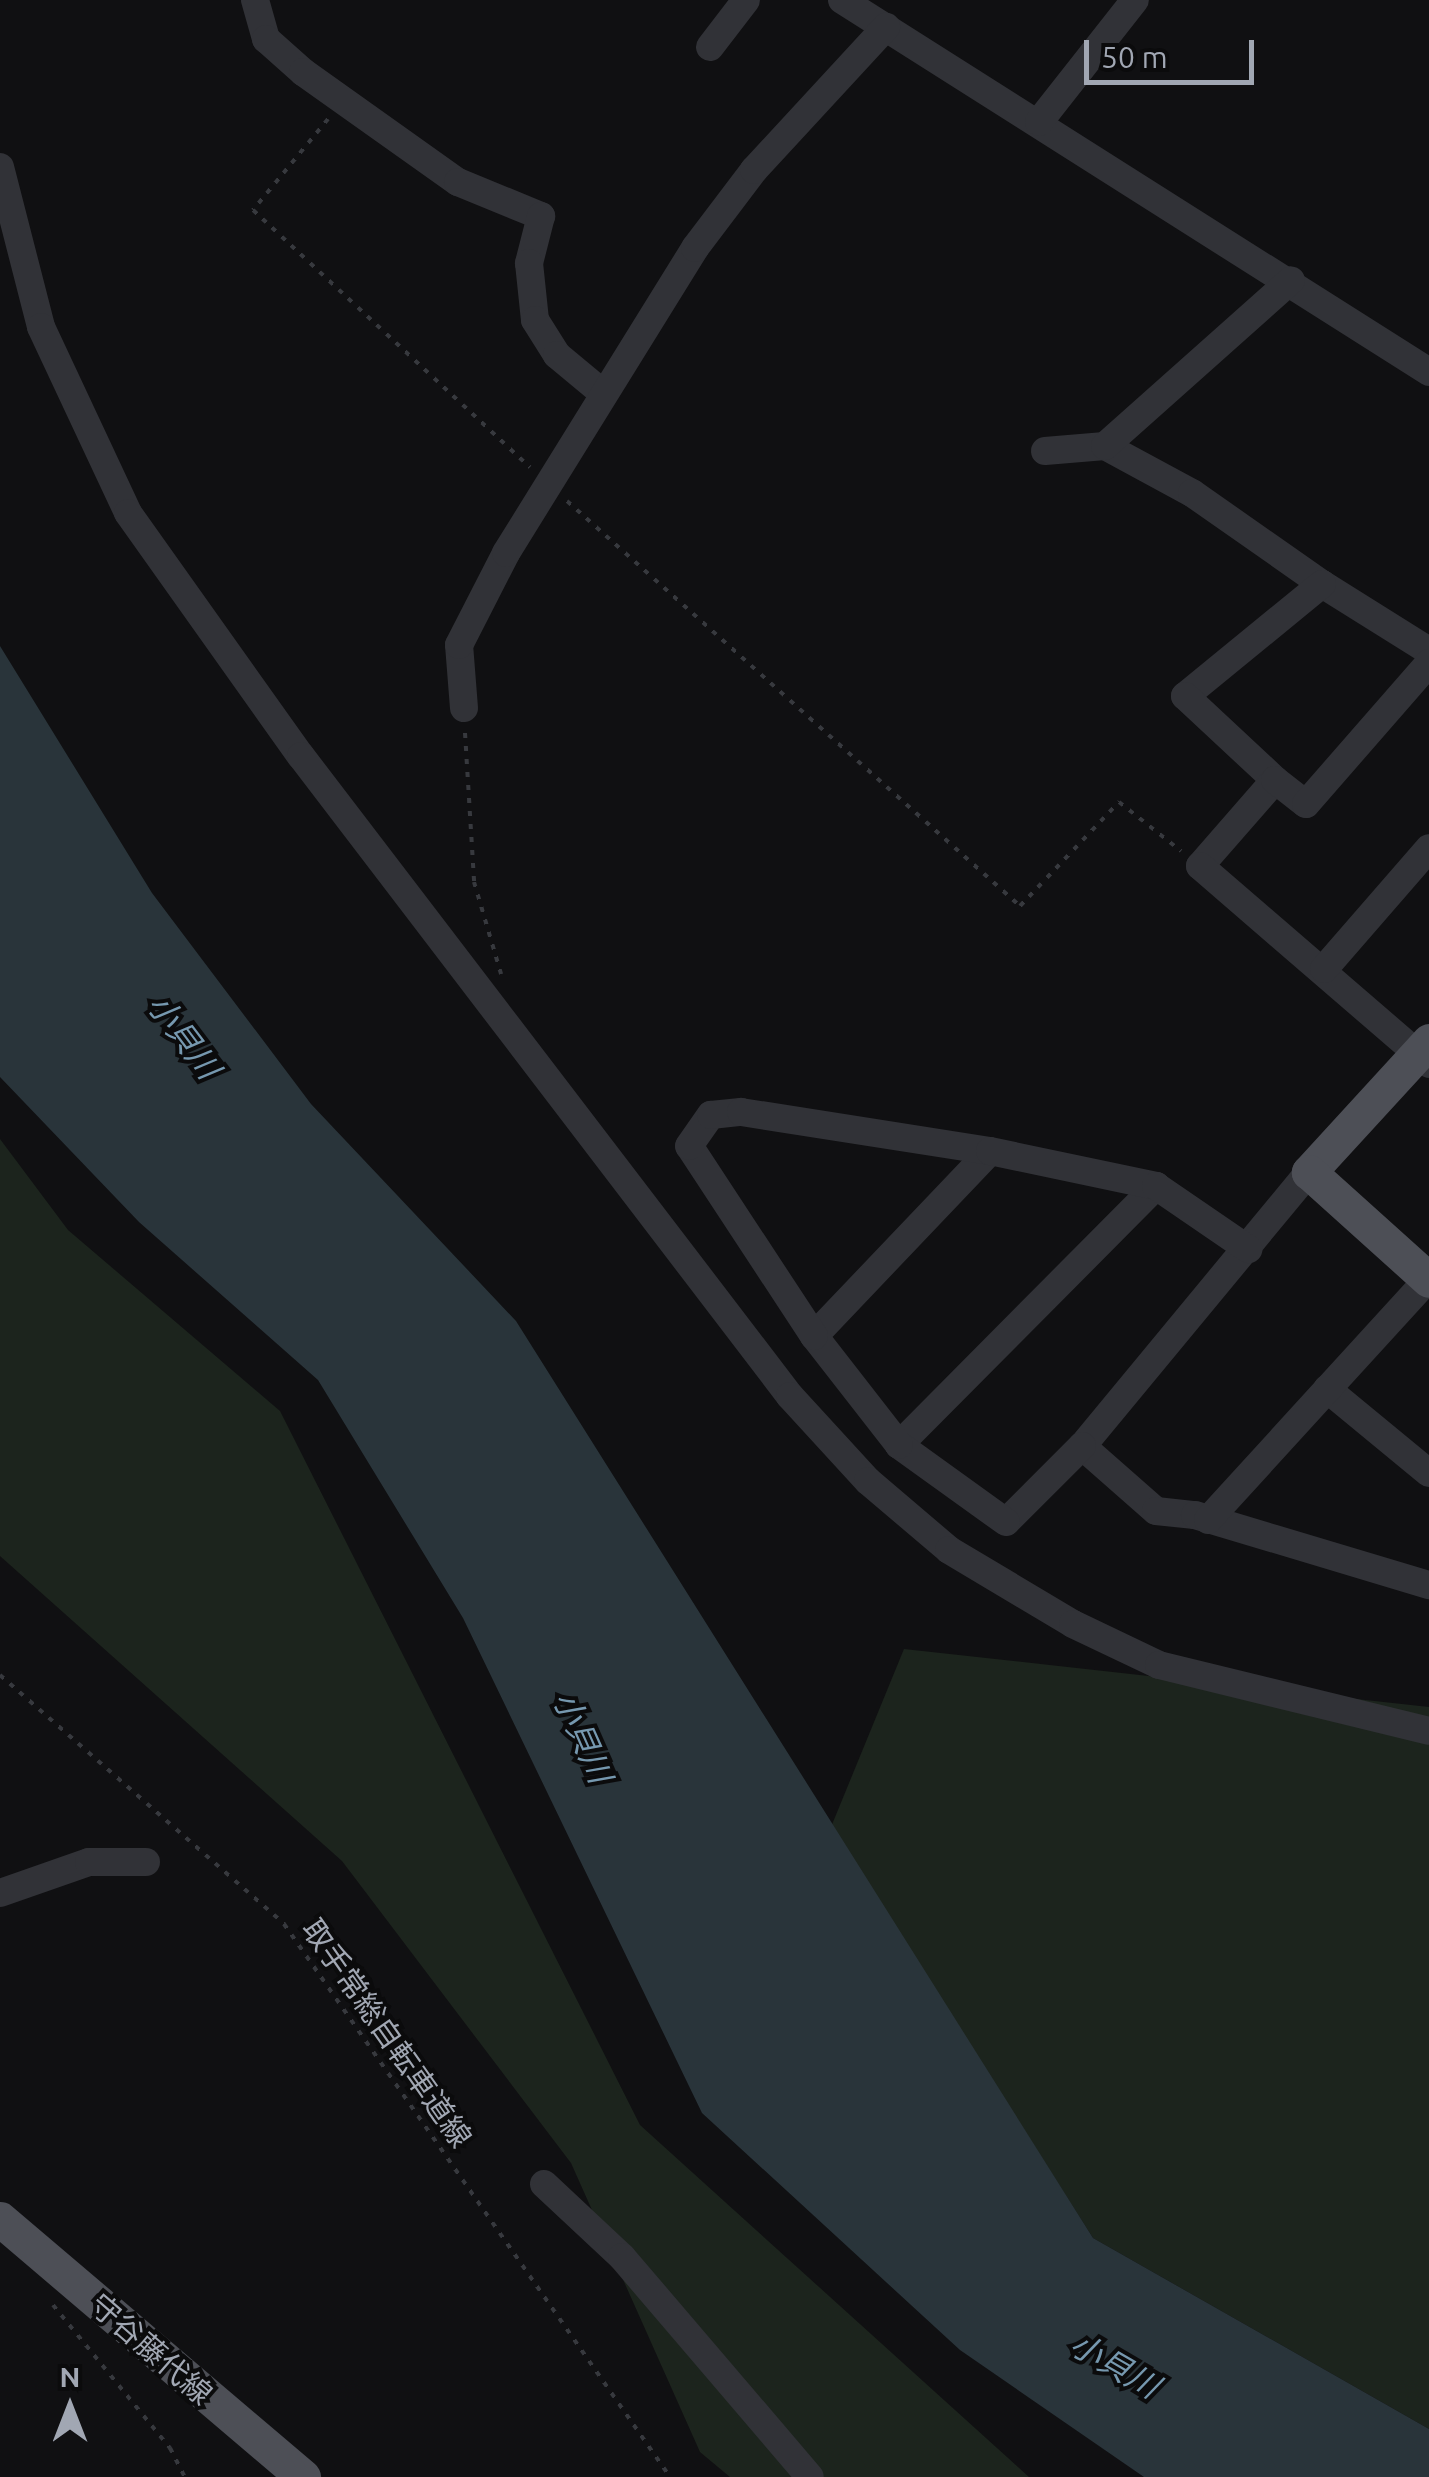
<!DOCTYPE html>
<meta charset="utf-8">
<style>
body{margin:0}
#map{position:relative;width:1429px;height:2477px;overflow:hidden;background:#101012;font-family:Ubuntu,"Noto Sans JP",sans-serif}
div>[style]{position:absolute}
.green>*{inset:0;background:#1c241d}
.water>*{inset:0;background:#29343a}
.path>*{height:4px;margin-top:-2px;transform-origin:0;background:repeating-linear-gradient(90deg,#37393e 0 5px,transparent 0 13px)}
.minor>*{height:28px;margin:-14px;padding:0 14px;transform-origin:14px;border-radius:14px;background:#313237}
.major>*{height:35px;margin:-17.5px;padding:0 17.5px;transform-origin:17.5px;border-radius:17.5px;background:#4d4f56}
span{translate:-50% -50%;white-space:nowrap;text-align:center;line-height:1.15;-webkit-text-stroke:8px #0b0b0c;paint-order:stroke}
.street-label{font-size:30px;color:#a1a7b3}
.water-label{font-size:32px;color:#7698af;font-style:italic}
.north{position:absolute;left:20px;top:2357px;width:100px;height:100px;-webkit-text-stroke:8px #0b0b0c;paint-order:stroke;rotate:0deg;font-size:28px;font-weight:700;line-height:40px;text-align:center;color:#a1a7b3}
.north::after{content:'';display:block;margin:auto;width:35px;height:45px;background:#a1a7b3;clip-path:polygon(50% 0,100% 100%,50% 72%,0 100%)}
.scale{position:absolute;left:1084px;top:40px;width:170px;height:45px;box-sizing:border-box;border:5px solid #a1a7b3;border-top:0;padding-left:12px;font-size:30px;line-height:35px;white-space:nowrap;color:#a1a7b3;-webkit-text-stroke:8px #0b0b0c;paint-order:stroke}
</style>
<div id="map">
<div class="green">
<i style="clip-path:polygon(0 1139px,68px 1230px,280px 1411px,640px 2125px,1029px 2477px,730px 2477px,700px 2452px,571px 2163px,342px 1861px,0 1556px)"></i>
<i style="clip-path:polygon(904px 1649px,1429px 1707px,1429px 2429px,1093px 2238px,831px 1827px)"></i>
</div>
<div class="water">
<i style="clip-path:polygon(0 646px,152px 893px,311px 1104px,516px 1321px,1093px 2238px,1429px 2429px,1429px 2477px,1144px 2477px,960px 2350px,702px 2113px,463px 1618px,318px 1380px,139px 1222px,0 1077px)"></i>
</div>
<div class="path">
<i style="left:328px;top:119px;width:118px;rotate:129.5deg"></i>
<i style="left:253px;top:210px;width:378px;rotate:42.9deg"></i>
<i style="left:567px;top:501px;width:608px;rotate:41.8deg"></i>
<i style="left:1020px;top:906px;width:144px;rotate:-46.4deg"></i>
<i style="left:1119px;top:802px;width:79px;rotate:38.3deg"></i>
<i style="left:465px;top:733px;width:149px;rotate:86.5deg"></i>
<i style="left:474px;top:882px;width:96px;rotate:73.6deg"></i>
<i style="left:0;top:1675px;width:378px;rotate:41.2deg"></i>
<i style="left:284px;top:1924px;width:674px;rotate:55.08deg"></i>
<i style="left:53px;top:2305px;width:185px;rotate:50.7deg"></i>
<i style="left:170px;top:2448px;width:33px;rotate:63deg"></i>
</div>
<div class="minor">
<i style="left:255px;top:0;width:41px;rotate:74.2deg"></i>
<i style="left:266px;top:39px;width:50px;rotate:41.7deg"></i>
<i style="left:303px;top:72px;width:190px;rotate:35.4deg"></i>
<i style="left:458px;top:182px;width:90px;rotate:22.3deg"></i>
<i style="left:541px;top:216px;width:49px;rotate:104.3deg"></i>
<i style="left:529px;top:263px;width:57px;rotate:84deg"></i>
<i style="left:535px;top:320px;width:41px;rotate:57.8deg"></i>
<i style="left:557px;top:355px;width:61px;rotate:39.7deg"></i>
<i style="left:842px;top:0;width:695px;rotate:32.36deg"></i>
<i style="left:710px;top:47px;width:59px;rotate:-52.5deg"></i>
<i style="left:1039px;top:122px;width:155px;rotate:-51.8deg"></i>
<i style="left:0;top:167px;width:165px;rotate:75.6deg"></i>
<i style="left:41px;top:327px;width:205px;rotate:64.9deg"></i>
<i style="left:128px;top:513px;width:298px;rotate:54.6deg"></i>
<i style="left:301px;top:756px;width:805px;rotate:52.62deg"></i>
<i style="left:790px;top:1396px;width:115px;rotate:47.5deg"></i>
<i style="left:868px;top:1481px;width:106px;rotate:40.4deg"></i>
<i style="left:949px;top:1550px;width:144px;rotate:30.8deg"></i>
<i style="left:1073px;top:1624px;width:95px;rotate:25.5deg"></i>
<i style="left:1159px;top:1665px;width:278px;rotate:13.7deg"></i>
<i style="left:1105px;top:446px;width:99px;rotate:28.4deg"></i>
<i style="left:1192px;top:493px;width:159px;rotate:35deg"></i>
<i style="left:1045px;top:451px;width:60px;rotate:-4.8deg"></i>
<i style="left:1105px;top:446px;width:249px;rotate:-41.7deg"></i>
<i style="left:1429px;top:651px;width:126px;rotate:-147.9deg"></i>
<i style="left:1322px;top:584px;width:177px;rotate:140.7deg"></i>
<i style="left:1185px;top:696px;width:123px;rotate:43deg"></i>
<i style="left:1275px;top:780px;width:114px;rotate:131.1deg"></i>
<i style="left:1200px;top:866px;width:303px;rotate:40.8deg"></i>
<i style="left:464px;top:708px;width:63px;rotate:-94.5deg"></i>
<i style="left:459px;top:645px;width:103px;rotate:-62.9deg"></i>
<i style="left:506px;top:553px;width:359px;rotate:-58.2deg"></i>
<i style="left:695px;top:248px;width:98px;rotate:-52.9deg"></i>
<i style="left:754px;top:170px;width:195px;rotate:-47.3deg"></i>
<i style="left:1275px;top:780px;width:39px;rotate:38deg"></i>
<i style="left:1306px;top:804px;width:187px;rotate:-48.9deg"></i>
<i style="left:1324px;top:969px;width:160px;rotate:-49deg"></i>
<i style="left:1309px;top:1172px;width:356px;rotate:129.6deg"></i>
<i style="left:1082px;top:1446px;width:98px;rotate:41.3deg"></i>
<i style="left:1156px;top:1511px;width:39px;rotate:6deg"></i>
<i style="left:1195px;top:1515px;width:244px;rotate:16.7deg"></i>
<i style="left:814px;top:1336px;width:255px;rotate:-46.4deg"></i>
<i style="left:1327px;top:1389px;width:132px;rotate:39.5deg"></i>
<i style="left:899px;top:1445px;width:365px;rotate:-45.2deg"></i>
<i style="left:1082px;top:1446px;width:107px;rotate:135deg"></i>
<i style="left:1006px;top:1522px;width:132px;rotate:-144.3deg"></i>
<i style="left:899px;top:1445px;width:138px;rotate:-127.9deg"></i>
<i style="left:814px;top:1336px;width:227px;rotate:-123.3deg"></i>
<i style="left:689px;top:1146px;width:38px;rotate:-55deg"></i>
<i style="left:711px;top:1115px;width:30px;rotate:-6deg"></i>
<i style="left:741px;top:1112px;width:252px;rotate:8.9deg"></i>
<i style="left:990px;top:1151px;width:170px;rotate:11.9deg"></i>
<i style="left:1156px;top:1186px;width:112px;rotate:34.4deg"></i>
<i style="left:1208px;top:1520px;width:326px;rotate:-47.6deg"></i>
<i style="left:0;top:1893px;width:94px;rotate:-19.2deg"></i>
<i style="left:89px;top:1862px;width:57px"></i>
<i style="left:544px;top:2184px;width:107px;rotate:43.1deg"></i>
<i style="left:622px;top:2257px;width:289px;rotate:49.5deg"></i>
</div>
<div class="major">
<i style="left:1429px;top:1041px;width:178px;rotate:132.5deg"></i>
<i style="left:1309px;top:1172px;width:161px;rotate:42deg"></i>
<i style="left:0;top:2219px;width:398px;rotate:40.4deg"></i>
</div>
<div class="street-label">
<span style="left:387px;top:2033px;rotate:55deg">取手常総自転車道線</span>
<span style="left:151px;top:2349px;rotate:41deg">守谷藤代線</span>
</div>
<div class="water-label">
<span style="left:184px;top:1036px;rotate:53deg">小貝川</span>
<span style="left:583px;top:1737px;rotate:66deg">小貝川</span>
<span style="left:1115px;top:2365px;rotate:30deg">小貝川</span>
</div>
<div class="north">N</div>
<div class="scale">50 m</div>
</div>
